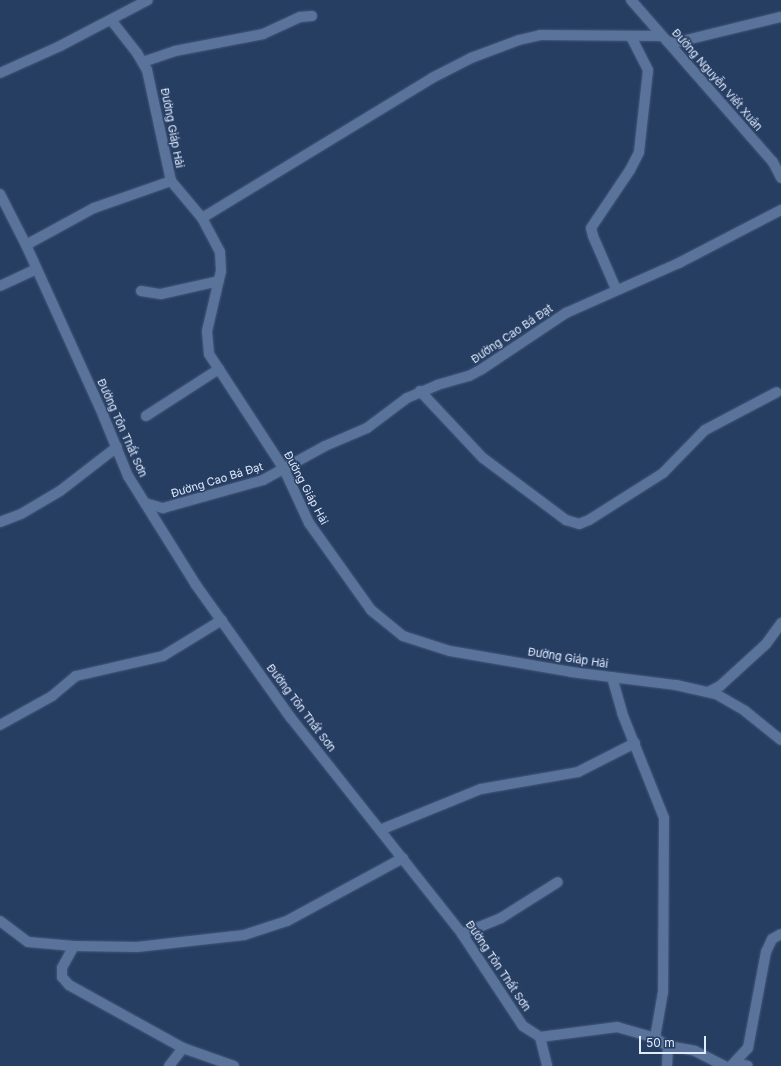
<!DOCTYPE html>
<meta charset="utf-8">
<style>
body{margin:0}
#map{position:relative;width:781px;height:1066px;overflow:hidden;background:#273e63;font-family:Inter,sans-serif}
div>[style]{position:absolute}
.roads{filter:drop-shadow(0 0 1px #455877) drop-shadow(0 0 1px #455877)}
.minor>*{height:10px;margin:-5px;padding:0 5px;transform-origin:5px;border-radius:5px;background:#59739b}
span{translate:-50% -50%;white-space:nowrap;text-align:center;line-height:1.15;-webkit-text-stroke:3px #273e63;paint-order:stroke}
.street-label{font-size:11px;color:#e0ebfe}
.scale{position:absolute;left:639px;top:1036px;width:67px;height:18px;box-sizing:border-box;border:2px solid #e0ebfe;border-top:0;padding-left:5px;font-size:12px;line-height:14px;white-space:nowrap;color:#e0ebfe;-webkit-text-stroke:3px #273e63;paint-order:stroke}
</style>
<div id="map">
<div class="roads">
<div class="minor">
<i style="left:631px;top:0;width:215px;rotate:48.8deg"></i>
<i style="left:773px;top:162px;width:18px;rotate:63deg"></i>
<i style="left:111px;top:20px;width:42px;rotate:51.8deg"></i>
<i style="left:137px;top:53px;width:20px;rotate:60deg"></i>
<i style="left:147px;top:70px;width:114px;rotate:77.8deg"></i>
<i style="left:171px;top:181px;width:48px;rotate:50deg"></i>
<i style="left:202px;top:218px;width:38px;rotate:62deg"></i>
<i style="left:220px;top:252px;width:19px;rotate:87deg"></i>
<i style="left:221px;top:271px;width:62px;rotate:103.1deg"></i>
<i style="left:207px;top:331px;width:23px;rotate:85deg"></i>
<i style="left:209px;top:354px;width:137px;rotate:56.9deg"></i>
<i style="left:284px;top:469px;width:60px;rotate:65.2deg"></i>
<i style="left:309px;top:523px;width:107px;rotate:54.5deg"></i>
<i style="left:371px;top:610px;width:41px;rotate:39.1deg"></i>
<i style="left:403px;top:636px;width:49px;rotate:17.7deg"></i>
<i style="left:450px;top:651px;width:123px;rotate:9.8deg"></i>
<i style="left:571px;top:672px;width:106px;rotate:7.1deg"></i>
<i style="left:676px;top:685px;width:41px;rotate:12.7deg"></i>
<i style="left:716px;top:694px;width:34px;rotate:30deg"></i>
<i style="left:745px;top:711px;width:46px;rotate:38.9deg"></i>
<i style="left:667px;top:41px;width:7px;rotate:16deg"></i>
<i style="left:674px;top:43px;width:110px;rotate:-13.7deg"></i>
<i style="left:143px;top:62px;width:34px;rotate:-19deg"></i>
<i style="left:175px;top:51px;width:90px;rotate:-10.9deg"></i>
<i style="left:263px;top:34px;width:41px;rotate:-24.7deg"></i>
<i style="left:300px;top:17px;width:12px;rotate:-5deg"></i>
<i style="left:0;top:73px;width:66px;rotate:-24.2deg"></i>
<i style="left:60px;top:46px;width:99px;rotate:-27.6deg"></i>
<i style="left:0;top:194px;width:57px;rotate:63deg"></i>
<i style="left:26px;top:245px;width:187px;rotate:65.6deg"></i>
<i style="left:103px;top:415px;width:66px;rotate:67.7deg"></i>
<i style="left:128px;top:476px;width:128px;rotate:58deg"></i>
<i style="left:196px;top:585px;width:163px;rotate:54.5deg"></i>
<i style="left:291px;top:718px;width:275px;rotate:51.6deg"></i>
<i style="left:462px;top:934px;width:110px;rotate:56.5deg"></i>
<i style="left:523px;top:1026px;width:20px;rotate:33deg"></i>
<i style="left:540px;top:1037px;width:78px;rotate:-7.4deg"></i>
<i style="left:617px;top:1027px;width:40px;rotate:16deg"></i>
<i style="left:655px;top:1038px;width:15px;rotate:32deg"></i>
<i style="left:668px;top:1046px;width:27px;rotate:10deg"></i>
<i style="left:695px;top:1051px;width:33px;rotate:27deg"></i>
<i style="left:202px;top:218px;width:269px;rotate:-31.3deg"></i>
<i style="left:432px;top:78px;width:44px;rotate:-27.1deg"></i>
<i style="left:471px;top:58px;width:51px;rotate:-20.6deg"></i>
<i style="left:519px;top:40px;width:22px;rotate:-13deg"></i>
<i style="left:540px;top:35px;width:122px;rotate:0.5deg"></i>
<i style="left:26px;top:245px;width:77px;rotate:-28.6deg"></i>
<i style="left:94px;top:208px;width:82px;rotate:-19.3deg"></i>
<i style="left:0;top:286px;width:40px;rotate:-25deg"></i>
<i style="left:616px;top:289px;width:58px;rotate:-113.5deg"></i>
<i style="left:593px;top:236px;width:8px;rotate:-104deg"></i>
<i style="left:591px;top:228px;width:70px;rotate:-56.1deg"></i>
<i style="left:630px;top:170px;width:20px;rotate:-63deg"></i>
<i style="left:639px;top:152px;width:82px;rotate:-83.7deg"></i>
<i style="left:648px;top:70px;width:38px;rotate:-117deg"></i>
<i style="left:141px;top:291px;width:20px;rotate:9deg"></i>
<i style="left:161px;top:294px;width:59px;rotate:-12.6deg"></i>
<i style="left:420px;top:391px;width:92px;rotate:46.8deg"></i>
<i style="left:483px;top:458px;width:104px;rotate:36.8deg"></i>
<i style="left:566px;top:520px;width:14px;rotate:17deg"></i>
<i style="left:579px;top:524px;width:11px;rotate:-22deg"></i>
<i style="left:589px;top:520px;width:88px;rotate:-32.4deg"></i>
<i style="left:663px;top:473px;width:60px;rotate:-45.7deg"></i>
<i style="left:705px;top:430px;width:81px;rotate:-27.8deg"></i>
<i style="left:146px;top:416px;width:87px;rotate:-32.8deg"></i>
<i style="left:145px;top:503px;width:19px;rotate:16deg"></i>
<i style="left:163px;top:508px;width:104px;rotate:-15.6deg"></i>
<i style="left:263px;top:480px;width:71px;rotate:-28.7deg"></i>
<i style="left:325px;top:446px;width:46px;rotate:-23.2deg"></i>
<i style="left:367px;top:428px;width:50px;rotate:-36.9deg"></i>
<i style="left:407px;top:398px;width:33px;rotate:-23deg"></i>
<i style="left:437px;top:385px;width:33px;rotate:-16deg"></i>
<i style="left:469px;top:376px;width:15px;rotate:-28deg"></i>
<i style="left:482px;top:369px;width:101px;rotate:-33.7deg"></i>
<i style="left:566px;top:313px;width:124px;rotate:-23.9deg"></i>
<i style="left:679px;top:263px;width:115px;rotate:-27.5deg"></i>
<i style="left:0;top:522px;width:22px;rotate:-21deg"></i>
<i style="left:21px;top:514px;width:45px;rotate:-30.5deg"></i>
<i style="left:60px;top:491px;width:72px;rotate:-37.7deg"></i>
<i style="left:612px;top:677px;width:37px;rotate:74deg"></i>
<i style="left:622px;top:713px;width:113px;rotate:68.2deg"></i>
<i style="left:664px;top:818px;width:174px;rotate:90.3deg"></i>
<i style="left:663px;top:992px;width:47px;rotate:99.9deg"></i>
<i style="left:708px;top:692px;width:13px;rotate:-27deg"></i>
<i style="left:720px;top:686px;width:62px;rotate:-42.4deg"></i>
<i style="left:766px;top:644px;width:26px;rotate:-54deg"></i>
<i style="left:0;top:725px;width:60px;rotate:-29.1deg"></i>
<i style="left:52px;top:696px;width:31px;rotate:-40deg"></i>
<i style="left:76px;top:676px;width:89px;rotate:-12.9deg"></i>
<i style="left:163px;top:656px;width:69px;rotate:-31.4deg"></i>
<i style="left:380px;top:830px;width:109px;rotate:-22.1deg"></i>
<i style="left:481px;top:789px;width:98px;rotate:-9.9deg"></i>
<i style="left:578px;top:772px;width:64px;rotate:-27deg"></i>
<i style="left:0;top:921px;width:35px;rotate:37deg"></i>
<i style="left:28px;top:942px;width:46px;rotate:5deg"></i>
<i style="left:74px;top:946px;width:63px;rotate:0.9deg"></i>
<i style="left:137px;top:947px;width:108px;rotate:-6.4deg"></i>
<i style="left:244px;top:935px;width:45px;rotate:-18deg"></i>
<i style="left:287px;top:921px;width:132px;rotate:-28.5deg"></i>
<i style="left:462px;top:934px;width:42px;rotate:-22.3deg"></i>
<i style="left:501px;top:918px;width:67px;rotate:-32.3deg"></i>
<i style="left:74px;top:946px;width:25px;rotate:119deg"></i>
<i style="left:62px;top:968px;width:9px;rotate:90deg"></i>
<i style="left:62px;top:977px;width:11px;rotate:49deg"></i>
<i style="left:69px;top:985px;width:130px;rotate:28.9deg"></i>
<i style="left:183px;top:1048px;width:54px;rotate:19.4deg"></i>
<i style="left:540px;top:1037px;width:30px;rotate:76deg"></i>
<i style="left:736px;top:1063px;width:12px;rotate:14deg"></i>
<i style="left:169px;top:1066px;width:23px;rotate:-52deg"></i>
<i style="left:667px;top:1066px;width:20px;rotate:-87deg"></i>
<i style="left:731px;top:1066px;width:25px;rotate:-47deg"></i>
<i style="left:748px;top:1048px;width:98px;rotate:-79.4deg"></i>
<i style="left:766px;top:952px;width:14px;rotate:-65deg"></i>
<i style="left:772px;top:939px;width:10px;rotate:-29deg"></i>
</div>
</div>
<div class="street-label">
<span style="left:717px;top:80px;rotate:49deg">Đường Nguyễn Viết Xuân</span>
<span style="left:172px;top:128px;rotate:79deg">Đường Giáp Hải</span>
<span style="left:512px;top:334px;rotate:-34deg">Đường Cao Bá Đạt</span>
<span style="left:122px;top:428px;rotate:66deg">Đường Tôn Thất Sơn</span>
<span style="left:217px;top:480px;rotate:-17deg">Đường Cao Bá Đạt</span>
<span style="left:306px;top:488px;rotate:62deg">Đường Giáp Hải</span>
<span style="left:568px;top:658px;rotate:9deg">Đường Giáp Hải</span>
<span style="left:301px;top:708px;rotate:53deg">Đường Tôn Thất Sơn</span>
<span style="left:498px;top:966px;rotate:56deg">Đường Tôn Thất Sơn</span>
</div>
<div class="scale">50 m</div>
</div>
